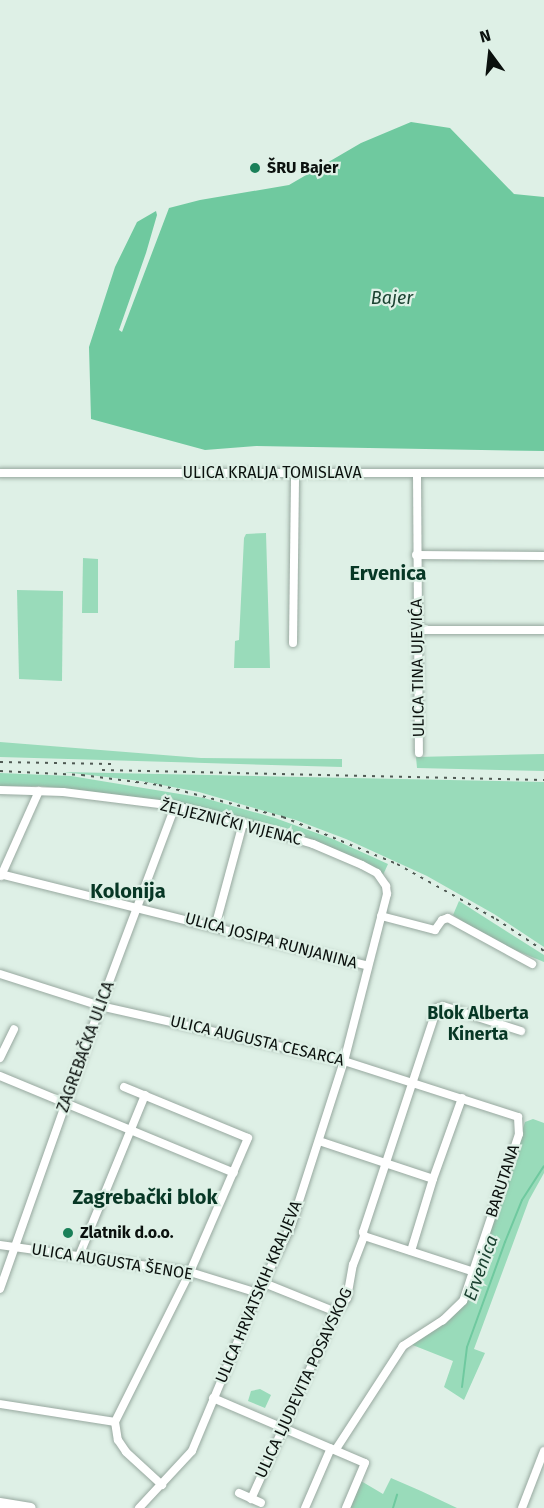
<!DOCTYPE html>
<meta charset="utf-8">
<style>
body{margin:0}
#map{position:relative;width:544px;height:1508px;overflow:hidden;background:#def0e6;font-family:"Fira Sans",sans-serif}
div>[style]{position:absolute}
.green>*{inset:0;background:#99dbba}
.water>*{inset:0;background:#6fc99f}
.stream>*{height:2px;margin:-1px;padding:0 1px;transform-origin:1px;border-radius:1px;background:#6fc99f}
.roads{filter:drop-shadow(0 0 2px #97a89f) drop-shadow(0 0 2px #97a89f)}
.minor>*{height:8px;margin:-4px;padding:0 4px;transform-origin:4px;border-radius:4px;background:#fff}
.secondary>*{height:10px;margin:-5px;padding:0 5px;transform-origin:5px;border-radius:5px;background:#fff}
.rail>*{height:2px;margin-top:-1px;transform-origin:0;background:repeating-linear-gradient(90deg,#4f5953 0 3px,transparent 0 9px)}
.dots>*{width:16px;height:16px;translate:-50% -50%;box-sizing:border-box;border:3px solid #def0e6;border-radius:50%}
span{translate:-50% -50%;white-space:nowrap;text-align:center;line-height:1.15;-webkit-text-stroke:4.5px #def0e6;paint-order:stroke}
.poi-label{font-size:16px;color:#0b110e;font-weight:700}
.left{translate:0 -50%;text-align:left}
.street-label{font-size:16px;color:#0b110e}
.water-label{font-size:18px;color:#1c4332;font-style:italic}
.neighbourhood-label{font-size:18px;color:#073725;font-weight:700}
.quarter-label{font-size:20px;color:#073725;font-weight:700}
.north{position:absolute;left:460px;top:24px;width:60px;height:60px;-webkit-text-stroke:4px #def0e6;paint-order:stroke;rotate:345deg;font-size:16px;font-weight:700;line-height:24px;text-align:center;color:#0b110e}
.north::after{content:'';display:block;margin:auto;width:21px;height:27px;background:#0b110e;clip-path:polygon(50% 0,100% 100%,50% 72%,0 100%)}
</style>
<div id="map">
<div class="green">
<i style="clip-path:polygon(266px 533px,270px 668px,234px 668px,235px 641px,239px 640px,244px 538px,246px 534px)"></i>
<i style="clip-path:polygon(83px 558px,98px 559px,98px 613px,82px 613px)"></i>
<i style="clip-path:polygon(17px 590px,63px 591px,62px 681px,19px 679px)"></i>
<i style="clip-path:polygon(0 742px,201px 758px,342px 759px,342px 767px,0 757px)"></i>
<i style="clip-path:polygon(544px 754px,544px 771px,417px 768px,416px 757px)"></i>
<i style="clip-path:polygon(63px 772px,544px 782px,544px 947px,494px 914px,427px 876px,346px 839px,296px 820px,199px 792px,141px 781px)"></i>
<i style="clip-path:polygon(0 773px,71px 776px,204px 798px,275px 818px,333px 839px,388px 864px,383px 875px,316px 841px,215px 811px,41px 786px,0 786px)"></i>
<i style="clip-path:polygon(459px 901px,544px 955px,544px 962px,490px 940px,453px 915px)"></i>
<i style="clip-path:polygon(533px 1119px,544px 1123px,544px 1173px,529px 1200px,474px 1349px,485px 1353px,464px 1400px,444px 1387px,453px 1361px,410px 1344px,456px 1313px,467px 1301px,525px 1122px)"></i>
<i style="clip-path:polygon(260px 1389px,271px 1395px,265px 1408px,248px 1401px,251px 1391px)"></i>
<i style="clip-path:polygon(391px 1478px,421px 1491px,457px 1508px,349px 1508px,361px 1481px,383px 1494px)"></i>
</div>
<div class="water">
<i style="clip-path:polygon(411px 122px,450px 128px,514px 194px,544px 197px,544px 451px,256px 446px,205px 450px,91px 419px,89px 347px,115px 267px,137px 222px,156px 211px,157px 215px,146px 253px,119px 330px,122px 332px,169px 208px,200px 200px,289px 185px,361px 143px)"></i>
</div>
<div class="stream">
<i style="left:462px;top:1387px;width:40px;rotate:-82.9deg"></i>
<i style="left:467px;top:1347px;width:112px;rotate:-70.1deg"></i>
<i style="left:505px;top:1242px;width:45px;rotate:-68deg"></i>
<i style="left:522px;top:1200px;width:40px;rotate:-57.1deg"></i>
<i style="left:393px;top:1508px;width:14px;rotate:-73deg"></i>
</div>
<div class="roads">
<div class="minor">
<i style="left:0;top:473px;width:544px"></i>
<i style="left:417px;top:475px;width:278px;rotate:89.6deg"></i>
<i style="left:416px;top:555px;width:128px;rotate:0.4deg"></i>
<i style="left:418px;top:630px;width:126px"></i>
<i style="left:293px;top:643px;width:171px;rotate:-89.3deg"></i>
<i style="left:0;top:790px;width:63px;rotate:1.8deg"></i>
<i style="left:63px;top:792px;width:113px;rotate:7.1deg"></i>
<i style="left:175px;top:806px;width:70px;rotate:14deg"></i>
<i style="left:243px;top:823px;width:73px;rotate:16.7deg"></i>
<i style="left:313px;top:844px;width:53px;rotate:23.2deg"></i>
<i style="left:362px;top:865px;width:17px;rotate:28deg"></i>
<i style="left:377px;top:873px;width:16px;rotate:55deg"></i>
<i style="left:386px;top:886px;width:8px;rotate:83deg"></i>
<i style="left:387px;top:894px;width:172px;rotate:104.4deg"></i>
<i style="left:344px;top:1061px;width:173px;rotate:107.8deg"></i>
<i style="left:291px;top:1226px;width:75px;rotate:116.2deg"></i>
<i style="left:258px;top:1293px;width:171px;rotate:112.7deg"></i>
<i style="left:192px;top:1451px;width:78px;rotate:132.9deg"></i>
<i style="left:0;top:874px;width:379px;rotate:14deg"></i>
<i style="left:1px;top:876px;width:93px;rotate:-65.9deg"></i>
<i style="left:381px;top:916px;width:56px;rotate:14.5deg"></i>
<i style="left:435px;top:930px;width:12px;rotate:-55deg"></i>
<i style="left:442px;top:920px;width:6px;rotate:-18deg"></i>
<i style="left:448px;top:918px;width:96px;rotate:28.7deg"></i>
<i style="left:215px;top:927px;width:108px;rotate:-74.9deg"></i>
<i style="left:0;top:974px;width:105px;rotate:17.7deg"></i>
<i style="left:100px;top:1006px;width:250px;rotate:12.7deg"></i>
<i style="left:344px;top:1061px;width:183px;rotate:17.8deg"></i>
<i style="left:518px;top:1117px;width:17px;rotate:87deg"></i>
<i style="left:519px;top:1134px;width:176px;rotate:108.5deg"></i>
<i style="left:463px;top:1301px;width:28px;rotate:136deg"></i>
<i style="left:443px;top:1320px;width:48px;rotate:147deg"></i>
<i style="left:403px;top:1346px;width:123px;rotate:123deg"></i>
<i style="left:0;top:1058px;width:32px;rotate:-64deg"></i>
<i style="left:0;top:1076px;width:253px;rotate:22.5deg"></i>
<i style="left:124px;top:1087px;width:134px;rotate:22.4deg"></i>
<i style="left:248px;top:1138px;width:146px;rotate:113.4deg"></i>
<i style="left:190px;top:1272px;width:168px;rotate:116.6deg"></i>
<i style="left:115px;top:1422px;width:18px;rotate:81deg"></i>
<i style="left:118px;top:1440px;width:14px;rotate:56deg"></i>
<i style="left:126px;top:1452px;width:49px;rotate:42.5deg"></i>
<i style="left:319px;top:1141px;width:120px;rotate:18.4deg"></i>
<i style="left:364px;top:1236px;width:116px;rotate:18.1deg"></i>
<i style="left:0;top:1245px;width:192px;rotate:8.1deg"></i>
<i style="left:190px;top:1272px;width:71px;rotate:17.2deg"></i>
<i style="left:411px;top:1251px;width:75px;rotate:-73deg"></i>
<i style="left:433px;top:1179px;width:86px;rotate:-70.3deg"></i>
<i style="left:79px;top:1256px;width:174px;rotate:-67.7deg"></i>
<i style="left:264px;top:1283px;width:78px;rotate:21.9deg"></i>
<i style="left:0;top:1289px;width:300px;rotate:-70.5deg"></i>
<i style="left:100px;top:1006px;width:214px;rotate:-69.4deg"></i>
<i style="left:213px;top:1398px;width:165px;rotate:23.2deg"></i>
<i style="left:365px;top:1463px;width:49px;rotate:112.9deg"></i>
<i style="left:0;top:1404px;width:116px;rotate:8.9deg"></i>
<i style="left:239px;top:1493px;width:24px;rotate:24deg"></i>
<i style="left:251px;top:1499px;width:205px;rotate:-65.6deg"></i>
<i style="left:336px;top:1312px;width:18px;rotate:-52deg"></i>
<i style="left:347px;top:1298px;width:34px;rotate:-80deg"></i>
<i style="left:353px;top:1265px;width:31px;rotate:-69deg"></i>
<i style="left:364px;top:1236px;width:4px;rotate:-104deg"></i>
<i style="left:363px;top:1232px;width:236px;rotate:-71.7deg"></i>
<i style="left:437px;top:1008px;width:6px;rotate:-18deg"></i>
<i style="left:443px;top:1006px;width:82px;rotate:17.8deg"></i>
<i style="left:305px;top:1508px;width:65px;rotate:-66.6deg"></i>
<i style="left:522px;top:1508px;width:61px;rotate:-68.9deg"></i>
</div>
<div class="secondary">
<i style="left:0;top:1503px;width:31px;rotate:9deg"></i>
</div>
</div>
<div class="rail">
<i style="left:0;top:762px;width:111px;rotate:1deg"></i>
<i style="left:102px;top:770px;width:442px;rotate:1.3deg"></i>
<i style="left:0;top:771px;width:82px;rotate:2.8deg"></i>
<i style="left:82px;top:775px;width:78px;rotate:7.4deg"></i>
<i style="left:159px;top:785px;width:128px;rotate:14.5deg"></i>
<i style="left:283px;top:817px;width:123px;rotate:22.4deg"></i>
<i style="left:397px;top:864px;width:113px;rotate:29.1deg"></i>
<i style="left:496px;top:919px;width:58px;rotate:33.7deg"></i>
</div>
<div class="dots">
<i style="left:255px;top:168px;background:#1a8059"></i>
<i style="left:68px;top:1233px;background:#1a8059"></i>
</div>
<div class="poi-label">
<span class="left" style="left:267px;top:168px">ŠRU Bajer</span>
<span class="left" style="left:80px;top:1233px">Zlatnik d.o.o.</span>
</div>
<div class="street-label">
<span style="left:272px;top:473px">ULICA KRALJA TOMISLAVA</span>
<span style="left:418px;top:668px;rotate:-91deg">ULICA TINA UJEVIĆA</span>
<span style="left:231px;top:823px;rotate:14deg">ŽELJEZNIČKI VIJENAC</span>
<span style="left:271px;top:941px;rotate:15deg">ULICA JOSIPA RUNJANINA</span>
<span style="left:257px;top:1041px;rotate:13deg">ULICA AUGUSTA CESARCA</span>
<span style="left:86px;top:1047px;rotate:-70deg">ZAGREBAČKA ULICA</span>
<span style="left:503px;top:1181px;rotate:-72deg">BARUTANA</span>
<span style="left:112px;top:1262px;rotate:9deg">ULICA AUGUSTA ŠENOE</span>
<span style="left:259px;top:1292px;rotate:-67deg">ULICA HRVATSKIH KRALJEVA</span>
<span style="left:304px;top:1383px;rotate:-65deg">ULICA LJUDEVITA POSAVSKOG</span>
</div>
<div class="water-label">
<span style="left:392px;top:298px">Bajer</span>
<span style="left:481px;top:1268px;rotate:-70deg">Ervenica</span>
</div>
<div class="neighbourhood-label">
<span style="left:478px;top:1024px">Blok Alberta<br>Kinerta</span>
</div>
<div class="quarter-label">
<span style="left:388px;top:573px">Ervenica</span>
<span style="left:128px;top:891px">Kolonija</span>
<span style="left:145px;top:1197px">Zagrebački blok</span>
</div>
<div class="north">N</div>
</div>
